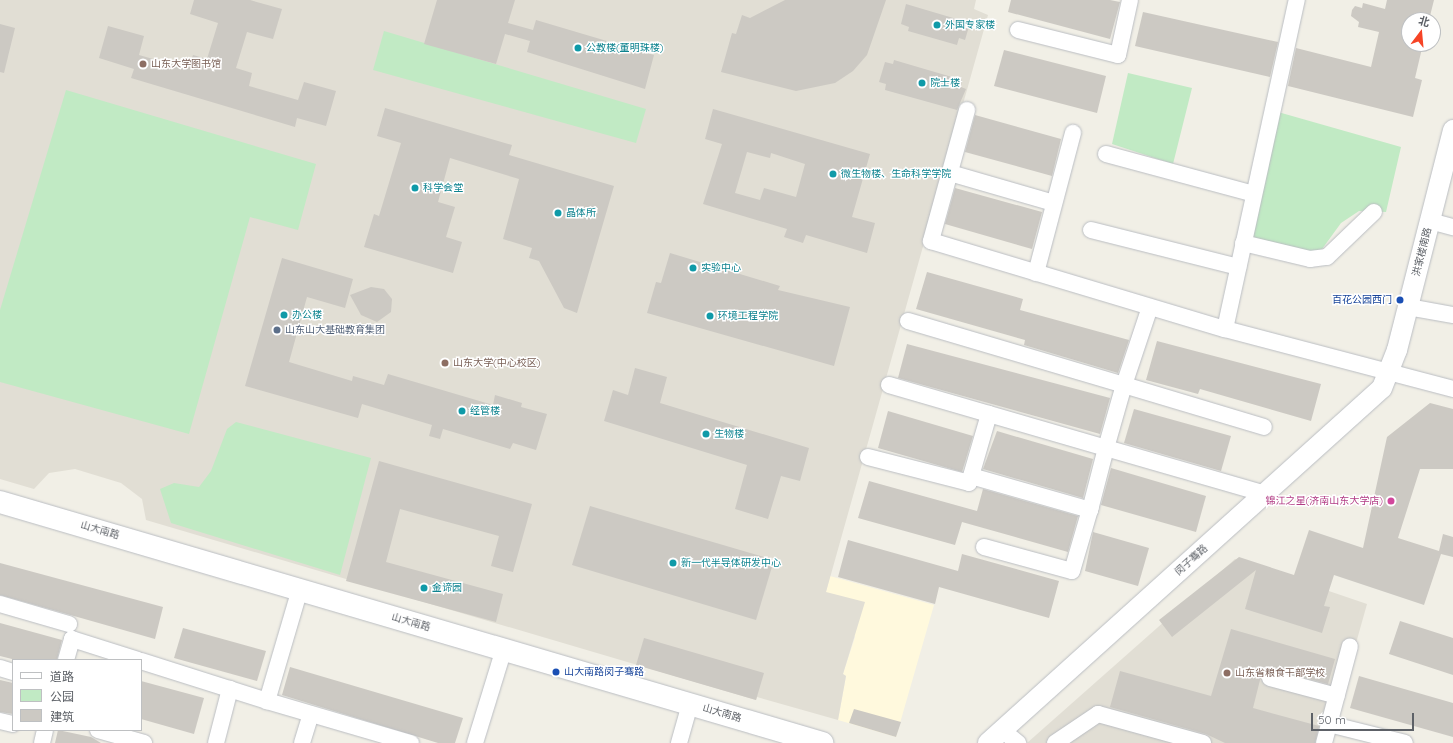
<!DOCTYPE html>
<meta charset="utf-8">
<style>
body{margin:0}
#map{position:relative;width:1453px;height:743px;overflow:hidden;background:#f1efe6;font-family:Quicksand,"Noto Sans SC",sans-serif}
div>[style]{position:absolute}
.commercial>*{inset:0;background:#fff9dd}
.education>*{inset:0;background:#e1ded4}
.green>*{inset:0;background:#c1eac4}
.building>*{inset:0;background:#ccc9c3}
.roads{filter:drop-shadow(0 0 1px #babdc2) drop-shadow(0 0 1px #babdc2)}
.minor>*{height:16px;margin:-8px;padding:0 8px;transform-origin:8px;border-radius:8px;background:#fff}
.tertiary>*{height:20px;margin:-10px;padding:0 10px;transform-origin:10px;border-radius:10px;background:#fff}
.secondary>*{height:22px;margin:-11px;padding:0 11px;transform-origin:11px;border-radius:11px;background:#fff}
.dots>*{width:11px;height:11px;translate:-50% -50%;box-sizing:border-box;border:2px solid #fff;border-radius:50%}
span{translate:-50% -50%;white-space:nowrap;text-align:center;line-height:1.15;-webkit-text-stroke:3px #fff;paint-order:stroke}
.culture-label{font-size:10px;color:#0d838f}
.left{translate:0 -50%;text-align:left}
.education-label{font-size:10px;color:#785e54}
.street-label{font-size:10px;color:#5d6167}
.transit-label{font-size:10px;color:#164399}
.right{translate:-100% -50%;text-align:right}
.service-label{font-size:10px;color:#4e5e75}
.hotel-label{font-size:10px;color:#b23c85}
.legend{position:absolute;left:12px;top:659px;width:130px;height:72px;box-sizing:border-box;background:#fff;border:1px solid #bec0c2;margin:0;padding:5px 7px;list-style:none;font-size:12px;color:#5d6167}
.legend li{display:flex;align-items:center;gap:8px;height:20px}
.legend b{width:20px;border:1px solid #bec0c2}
.north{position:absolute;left:1401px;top:12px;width:40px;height:40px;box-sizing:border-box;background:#fff;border:1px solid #bec0c2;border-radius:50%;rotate:16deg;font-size:11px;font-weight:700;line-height:16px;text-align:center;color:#5d6167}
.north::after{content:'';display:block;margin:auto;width:14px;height:18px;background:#f64426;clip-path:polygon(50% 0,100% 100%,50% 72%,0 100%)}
.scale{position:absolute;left:1311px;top:713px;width:103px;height:18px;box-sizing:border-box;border:2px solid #5d6167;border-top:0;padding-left:5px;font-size:12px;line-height:14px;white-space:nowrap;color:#5d6167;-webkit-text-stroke:3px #fff;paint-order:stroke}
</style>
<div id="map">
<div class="commercial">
<i style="clip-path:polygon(830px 576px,934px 605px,896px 737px,838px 720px,846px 676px,843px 674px,855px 637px,826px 592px)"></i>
</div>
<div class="education">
<i style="clip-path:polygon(0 0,976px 0,974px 9px,988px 15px,826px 592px,865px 602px,843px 674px,846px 676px,838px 720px,757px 697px,756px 700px,146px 520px,142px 499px,121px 483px,75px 469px,49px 473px,34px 489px,0 479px)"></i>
<i style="clip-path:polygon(1235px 559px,1367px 604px,1328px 743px,1027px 743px)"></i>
</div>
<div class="green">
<i style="clip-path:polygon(384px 31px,646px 109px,636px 143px,373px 70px)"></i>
<i style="clip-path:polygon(1128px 73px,1192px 88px,1173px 164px,1112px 144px)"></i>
<i style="clip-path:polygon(66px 90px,316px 164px,298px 230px,250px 217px,189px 434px,0 382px,0 310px)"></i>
<i style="clip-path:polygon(1278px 112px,1401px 147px,1386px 212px,1359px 211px,1341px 223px,1317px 256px,1249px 236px)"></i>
<i style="clip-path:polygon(236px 422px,371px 458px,340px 575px,171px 523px,160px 489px,174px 483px,199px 487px,211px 471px,227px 429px)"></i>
</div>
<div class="building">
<i style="clip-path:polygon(194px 0,250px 0,282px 9px,273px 39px,247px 32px,236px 68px,252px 73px,249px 86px,298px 100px,304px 82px,336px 91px,326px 126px,297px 118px,295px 127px,131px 78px,134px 69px,99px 58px,108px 26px,144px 36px,139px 55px,188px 69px,193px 55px,207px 59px,218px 23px,190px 14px)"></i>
<i style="clip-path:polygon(437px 0,515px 0,508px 23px,533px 30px,536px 20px,654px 55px,645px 89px,527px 52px,530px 41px,505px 34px,496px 64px,424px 44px)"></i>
<i style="clip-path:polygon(785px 0,886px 0,867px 55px,853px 71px,835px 83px,796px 91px,721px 72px,732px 33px,736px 34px,742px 15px,750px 18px)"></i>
<i style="clip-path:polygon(1011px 0,1110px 0,1120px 2px,1110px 39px,1008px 12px)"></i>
<i style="clip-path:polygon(1387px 0,1434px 0,1429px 20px,1409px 20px,1409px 44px,1423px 44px,1415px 78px,1422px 80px,1413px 117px,1288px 86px,1296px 48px,1371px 67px,1379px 32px,1358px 27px,1359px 22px,1351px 16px,1352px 10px,1355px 6px,1362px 8px,1363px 3px,1385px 9px)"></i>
<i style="clip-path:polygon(906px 4px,970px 23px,965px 40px,959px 38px,957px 45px,908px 31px,909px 27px,901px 24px)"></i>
<i style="clip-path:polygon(1143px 12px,1278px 42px,1270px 77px,1135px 46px)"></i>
<i style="clip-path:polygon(0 24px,15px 28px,4px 73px,0 72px)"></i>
<i style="clip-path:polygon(1004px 50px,1106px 76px,1097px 113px,994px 86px)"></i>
<i style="clip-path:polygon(894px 60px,962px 80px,961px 87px,966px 89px,957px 110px,885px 90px,886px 84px,879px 82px,885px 62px,893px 64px)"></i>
<i style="clip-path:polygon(385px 108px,512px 145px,509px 155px,614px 186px,577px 313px,564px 308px,539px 261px,529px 258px,532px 248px,503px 239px,519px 179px,450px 158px,438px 202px,455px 207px,446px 237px,462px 242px,453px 273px,364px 247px,374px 214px,379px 216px,401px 143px,377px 136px)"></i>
<i style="clip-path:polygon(evenodd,713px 109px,870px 154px,852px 217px,875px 223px,867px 253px,806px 235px,803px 243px,784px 237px,787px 229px,703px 204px,722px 144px,705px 139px,713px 109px,747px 152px,770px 158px,771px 153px,805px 164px,796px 197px,764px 188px,760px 200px,735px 193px,747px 152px)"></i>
<i style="clip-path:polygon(975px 115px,1061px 139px,1052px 176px,965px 152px)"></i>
<i style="clip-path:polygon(955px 188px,1042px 212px,1032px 249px,945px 224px)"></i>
<i style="clip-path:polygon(670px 253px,780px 286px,778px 290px,850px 307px,834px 366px,647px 313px,656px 282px,661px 283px)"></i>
<i style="clip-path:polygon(282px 258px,353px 279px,345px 308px,307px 297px,289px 362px,352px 381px,353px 376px,384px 385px,388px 374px,493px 405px,495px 395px,522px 403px,521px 407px,547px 414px,536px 450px,513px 443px,510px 449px,443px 429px,440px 439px,429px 436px,432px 425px,362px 404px,358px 418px,245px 386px)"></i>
<i style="clip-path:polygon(927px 272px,1023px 299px,1020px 310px,1129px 340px,1118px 373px,1024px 345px,1025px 340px,916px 309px)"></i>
<i style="clip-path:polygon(371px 287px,384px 289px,392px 299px,391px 312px,377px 322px,361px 315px,350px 295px)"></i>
<i style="clip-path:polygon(1157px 341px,1321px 384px,1311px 421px,1200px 389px,1198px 394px,1146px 380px)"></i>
<i style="clip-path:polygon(907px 344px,1110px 398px,1100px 434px,898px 378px)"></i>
<i style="clip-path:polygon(635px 368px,667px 377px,660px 403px,809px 448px,800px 481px,781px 476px,768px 519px,735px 509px,747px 465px,604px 421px,613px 390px,628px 395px)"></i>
<i style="clip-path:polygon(1430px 403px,1453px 409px,1453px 469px,1420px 469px,1398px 538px,1439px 551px,1443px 534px,1453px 537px,1453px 557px,1441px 554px,1424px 605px,1334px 575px,1324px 606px,1330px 607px,1322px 633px,1245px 609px,1256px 570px,1172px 637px,1159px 620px,1239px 557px,1294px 575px,1309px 530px,1363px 548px,1387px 437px)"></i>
<i style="clip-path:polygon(1134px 409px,1231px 436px,1221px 471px,1124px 443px)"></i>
<i style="clip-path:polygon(888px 411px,973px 436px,962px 472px,878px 448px)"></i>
<i style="clip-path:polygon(997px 431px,1093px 459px,1083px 498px,983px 469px)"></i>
<i style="clip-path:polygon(379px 461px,532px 504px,513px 572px,491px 566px,499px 536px,400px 509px,386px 562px,503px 594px,496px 622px,346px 581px)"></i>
<i style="clip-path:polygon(1111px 468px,1206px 496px,1196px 532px,1101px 505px)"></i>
<i style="clip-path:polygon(869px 481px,977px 511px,983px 489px,1078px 516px,1068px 552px,962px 522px,955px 545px,858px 518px)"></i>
<i style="clip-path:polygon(590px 506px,774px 560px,756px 620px,572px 565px)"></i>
<i style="clip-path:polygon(1093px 532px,1149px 548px,1138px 586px,1085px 571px)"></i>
<i style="clip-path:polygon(848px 540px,958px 571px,962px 554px,1059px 581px,1049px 618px,939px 587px,935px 604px,838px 577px)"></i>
<i style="clip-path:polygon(0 563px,163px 607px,155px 639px,0 595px)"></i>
<i style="clip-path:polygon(1400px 621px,1453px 638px,1453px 675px,1389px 654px)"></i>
<i style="clip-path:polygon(0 623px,62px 640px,57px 660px,16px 660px,0 656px)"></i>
<i style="clip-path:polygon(183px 628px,266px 651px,257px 681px,174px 658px)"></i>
<i style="clip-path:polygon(1231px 629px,1335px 659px,1328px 684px,1272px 669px,1264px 670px,1261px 676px,1253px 708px,1319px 726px,1315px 743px,1225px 743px,1206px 734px,1110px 707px,1120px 671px,1211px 696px)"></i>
<i style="clip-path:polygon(644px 638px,764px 673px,756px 700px,636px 665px)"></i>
<i style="clip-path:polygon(290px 667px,463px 718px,455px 743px,438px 743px,282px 695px)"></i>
<i style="clip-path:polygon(1359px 676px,1453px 703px,1453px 737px,1350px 708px)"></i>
<i style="clip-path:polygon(0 680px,13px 683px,13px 714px,0 712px)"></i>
<i style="clip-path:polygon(141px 681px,204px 698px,194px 734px,141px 719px)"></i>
<i style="clip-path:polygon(854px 709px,901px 722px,896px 737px,849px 723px)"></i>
<i style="clip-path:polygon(58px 730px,91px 737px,101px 743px,55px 743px)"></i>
</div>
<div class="roads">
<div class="minor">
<i style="left:1018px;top:30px;width:103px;rotate:14deg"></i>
<i style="left:1118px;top:55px;width:56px;rotate:-77.7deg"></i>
<i style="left:967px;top:110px;width:136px;rotate:105.4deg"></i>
<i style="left:931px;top:241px;width:307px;rotate:16.7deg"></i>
<i style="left:1225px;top:329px;width:236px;rotate:14.7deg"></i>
<i style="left:1106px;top:154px;width:153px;rotate:15.1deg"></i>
<i style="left:950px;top:173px;width:108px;rotate:16.1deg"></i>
<i style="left:1430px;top:221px;width:24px;rotate:15deg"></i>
<i style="left:1091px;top:230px;width:152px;rotate:14.1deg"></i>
<i style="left:1243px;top:243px;width:69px;rotate:13.4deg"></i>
<i style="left:1310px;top:259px;width:17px;rotate:-7deg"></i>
<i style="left:1327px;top:257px;width:65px;rotate:-43.8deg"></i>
<i style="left:1036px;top:273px;width:145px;rotate:-75.2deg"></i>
<i style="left:1408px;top:307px;width:46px;rotate:10.1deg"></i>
<i style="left:908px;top:321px;width:225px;rotate:16.5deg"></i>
<i style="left:1124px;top:385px;width:82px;rotate:-71.6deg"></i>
<i style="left:1225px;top:329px;width:337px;rotate:-77.7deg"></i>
<i style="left:889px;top:385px;width:226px;rotate:16.2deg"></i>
<i style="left:1106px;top:448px;width:66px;rotate:-74.1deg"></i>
<i style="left:1124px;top:385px;width:146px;rotate:16.7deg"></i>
<i style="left:868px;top:457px;width:104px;rotate:14.4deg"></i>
<i style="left:969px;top:483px;width:72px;rotate:-73.8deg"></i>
<i style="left:971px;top:476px;width:124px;rotate:15.9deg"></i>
<i style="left:1090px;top:510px;width:64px;rotate:-75.5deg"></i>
<i style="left:1106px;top:448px;width:166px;rotate:16.1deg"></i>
<i style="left:984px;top:547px;width:91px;rotate:15.3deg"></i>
<i style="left:1072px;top:571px;width:68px;rotate:-73.7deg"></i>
<i style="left:300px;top:589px;width:117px;rotate:106.4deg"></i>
<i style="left:267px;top:701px;width:150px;rotate:16.3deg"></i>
<i style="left:0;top:604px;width:72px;rotate:16.2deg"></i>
<i style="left:66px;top:660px;width:22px;rotate:-74deg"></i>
<i style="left:72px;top:639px;width:69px;rotate:17.7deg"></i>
<i style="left:141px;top:661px;width:132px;rotate:17.6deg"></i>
<i style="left:0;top:668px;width:14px;rotate:17deg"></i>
<i style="left:1270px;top:678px;width:69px;rotate:15deg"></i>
<i style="left:0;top:721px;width:13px;rotate:13deg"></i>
<i style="left:1329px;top:724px;width:78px;rotate:14deg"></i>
<i style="left:98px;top:730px;width:48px;rotate:15.8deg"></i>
<i style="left:1002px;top:730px;width:21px;rotate:39deg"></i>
<i style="left:42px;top:743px;width:13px;rotate:-77deg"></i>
<i style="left:216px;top:743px;width:56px;rotate:-75.5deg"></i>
<i style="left:302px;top:743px;width:30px;rotate:-73deg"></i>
<i style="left:475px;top:743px;width:98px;rotate:-72.9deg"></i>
<i style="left:679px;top:743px;width:41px;rotate:-74.2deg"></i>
<i style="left:1055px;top:743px;width:52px;rotate:-34deg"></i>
<i style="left:1098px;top:714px;width:109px;rotate:15.4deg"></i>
<i style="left:1324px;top:743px;width:100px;rotate:-75deg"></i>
</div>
<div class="tertiary">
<i style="left:988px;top:743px;width:530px;rotate:-42.02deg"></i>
<i style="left:1382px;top:388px;width:41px;rotate:-68.5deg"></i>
<i style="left:1397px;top:350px;width:227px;rotate:-75.7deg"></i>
</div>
<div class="secondary">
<i style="left:0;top:502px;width:857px;rotate:16.34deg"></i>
</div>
</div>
<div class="dots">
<i style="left:937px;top:25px;background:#0f9aa8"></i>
<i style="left:578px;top:48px;background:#0f9aa8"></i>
<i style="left:143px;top:64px;background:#8d6e63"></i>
<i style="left:922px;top:83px;background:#0f9aa8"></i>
<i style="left:833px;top:174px;background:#0f9aa8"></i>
<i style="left:415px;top:188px;background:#0f9aa8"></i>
<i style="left:558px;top:213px;background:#0f9aa8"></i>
<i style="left:693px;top:268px;background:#0f9aa8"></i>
<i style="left:1400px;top:300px;background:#1a4fb4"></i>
<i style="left:284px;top:315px;background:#0f9aa8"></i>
<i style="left:710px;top:316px;background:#0f9aa8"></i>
<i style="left:277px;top:330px;background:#5c6f8a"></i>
<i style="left:445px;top:363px;background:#8d6e63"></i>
<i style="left:462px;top:411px;background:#0f9aa8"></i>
<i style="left:706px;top:434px;background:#0f9aa8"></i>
<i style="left:1391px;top:501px;background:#d1479c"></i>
<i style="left:673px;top:563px;background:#0f9aa8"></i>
<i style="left:424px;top:588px;background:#0f9aa8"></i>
<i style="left:556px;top:672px;background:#1a4fb4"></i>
<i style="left:1227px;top:673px;background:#8d6e63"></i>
</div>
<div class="culture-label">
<span class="left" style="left:945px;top:25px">外国专家楼</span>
<span class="left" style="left:586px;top:48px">公教楼(董明珠楼)</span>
<span class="left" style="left:930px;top:83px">院士楼</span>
<span class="left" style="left:841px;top:174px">微生物楼、生命科学学院</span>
<span class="left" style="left:423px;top:188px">科学会堂</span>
<span class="left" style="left:566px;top:213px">晶体所</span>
<span class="left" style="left:701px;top:268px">实验中心</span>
<span class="left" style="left:292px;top:315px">办公楼</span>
<span class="left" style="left:718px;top:316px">环境工程学院</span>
<span class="left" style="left:470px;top:411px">经管楼</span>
<span class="left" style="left:714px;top:434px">生物楼</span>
<span class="left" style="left:681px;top:563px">新一代半导体研发中心</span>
<span class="left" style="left:432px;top:588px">金谛园</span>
</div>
<div class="education-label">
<span class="left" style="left:151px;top:64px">山东大学图书馆</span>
<span class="left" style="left:453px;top:363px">山东大学(中心校区)</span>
<span class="left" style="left:1235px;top:673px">山东省粮食干部学校</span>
</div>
<div class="street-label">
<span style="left:1422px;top:252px;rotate:-76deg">洪家楼南路</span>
<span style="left:100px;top:530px;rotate:16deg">山大南路</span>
<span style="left:1191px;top:560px;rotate:-42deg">闵子骞路</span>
<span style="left:411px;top:622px;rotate:16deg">山大南路</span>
<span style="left:722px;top:713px;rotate:16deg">山大南路</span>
</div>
<div class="transit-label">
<span class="right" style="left:1392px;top:300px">百花公园西门</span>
<span class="left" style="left:564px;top:672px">山大南路闵子骞路</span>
</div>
<div class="service-label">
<span class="left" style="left:285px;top:330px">山东山大基础教育集团</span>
</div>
<div class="hotel-label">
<span class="right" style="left:1383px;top:501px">锦江之星(济南山东大学店)</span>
</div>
<ul class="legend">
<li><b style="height:5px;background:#fff"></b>道路</li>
<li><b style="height:11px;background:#c1eac4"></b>公园</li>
<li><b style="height:11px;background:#ccc9c3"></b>建筑</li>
</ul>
<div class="north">北</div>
<div class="scale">50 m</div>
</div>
